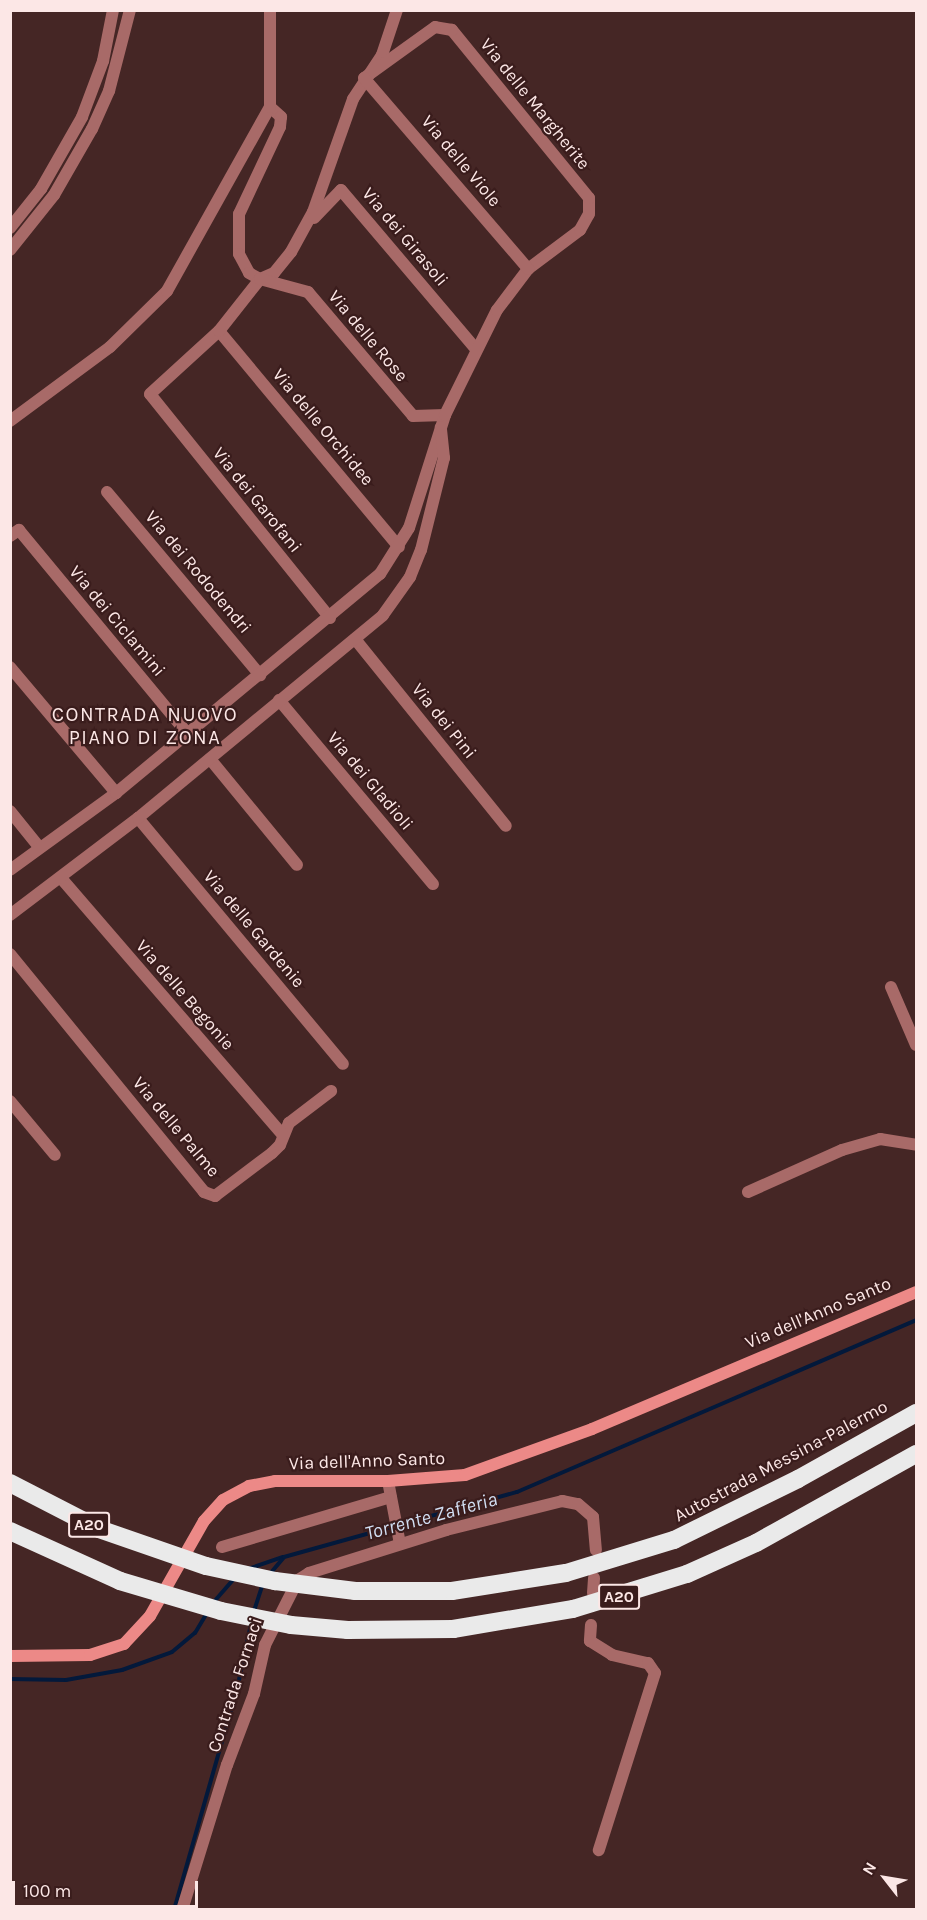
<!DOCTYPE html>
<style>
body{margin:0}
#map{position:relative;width:927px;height:1920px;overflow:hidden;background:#452625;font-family:Karla,sans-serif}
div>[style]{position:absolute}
.stream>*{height:4px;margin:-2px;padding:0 2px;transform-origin:2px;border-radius:2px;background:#03193b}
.street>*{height:12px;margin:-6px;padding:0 6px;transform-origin:6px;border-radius:6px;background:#a86a68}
.secondary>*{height:12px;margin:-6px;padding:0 6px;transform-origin:6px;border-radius:6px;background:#ec8987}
.highway>*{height:18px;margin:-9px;padding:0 9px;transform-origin:9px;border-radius:9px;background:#eaeaea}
span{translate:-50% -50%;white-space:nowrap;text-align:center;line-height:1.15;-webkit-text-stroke:4.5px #3a1c1c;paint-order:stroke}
.shield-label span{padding:2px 4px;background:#3a1c1c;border:2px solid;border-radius:4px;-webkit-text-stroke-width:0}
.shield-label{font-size:16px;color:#fce7e6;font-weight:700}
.street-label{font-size:18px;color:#fce7e6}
.neighbourhood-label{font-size:20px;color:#fce7e6;letter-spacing:1.5px}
.water-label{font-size:20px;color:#d1def2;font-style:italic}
.frame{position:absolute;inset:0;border:12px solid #fce7e6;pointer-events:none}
.north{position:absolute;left:855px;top:1848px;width:60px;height:60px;-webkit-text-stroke:4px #3a1c1c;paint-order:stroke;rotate:301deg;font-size:16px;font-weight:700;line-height:24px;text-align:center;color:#fce7e6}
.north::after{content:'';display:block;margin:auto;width:21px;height:27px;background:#fce7e6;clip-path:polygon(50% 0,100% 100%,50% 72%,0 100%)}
.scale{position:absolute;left:12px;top:1881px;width:186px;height:27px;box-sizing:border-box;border:3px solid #fce7e6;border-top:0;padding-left:8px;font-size:18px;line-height:21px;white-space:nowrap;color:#fce7e6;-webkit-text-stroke:4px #3a1c1c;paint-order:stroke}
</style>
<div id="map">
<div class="stream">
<i style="left:248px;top:1569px;width:37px;rotate:-19deg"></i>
<i style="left:269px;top:1575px;width:23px;rotate:-50deg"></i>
<i style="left:284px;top:1557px;width:242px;rotate:-15.6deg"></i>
<i style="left:517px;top:1492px;width:434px;rotate:-23.3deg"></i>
<i style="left:212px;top:1604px;width:35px;rotate:-49deg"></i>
<i style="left:253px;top:1614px;width:32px;rotate:-72deg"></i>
<i style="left:10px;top:1679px;width:56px;rotate:1deg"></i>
<i style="left:66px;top:1680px;width:57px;rotate:-10.1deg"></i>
<i style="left:122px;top:1670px;width:53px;rotate:-19.8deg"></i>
<i style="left:172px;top:1652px;width:30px;rotate:-40deg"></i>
<i style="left:195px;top:1633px;width:23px;rotate:-59deg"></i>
<i style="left:174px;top:1910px;width:230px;rotate:-74.1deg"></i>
<i style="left:237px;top:1689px;width:66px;rotate:-77.8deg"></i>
</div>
<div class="street">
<i style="left:270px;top:107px;width:15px;rotate:42deg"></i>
<i style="left:281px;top:117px;width:10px;rotate:96deg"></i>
<i style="left:280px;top:127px;width:96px;rotate:115.2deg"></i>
<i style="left:239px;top:214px;width:40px;rotate:90deg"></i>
<i style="left:239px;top:254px;width:21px;rotate:62deg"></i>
<i style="left:249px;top:273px;width:13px;rotate:29deg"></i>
<i style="left:260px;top:279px;width:15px;rotate:-23deg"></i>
<i style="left:274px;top:273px;width:27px;rotate:-51deg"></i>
<i style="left:291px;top:252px;width:46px;rotate:-61.2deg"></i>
<i style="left:313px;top:212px;width:120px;rotate:-70.5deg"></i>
<i style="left:353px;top:99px;width:53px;rotate:-56.6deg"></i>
<i style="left:382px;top:55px;width:47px;rotate:-71.6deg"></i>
<i style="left:314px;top:218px;width:39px;rotate:-46deg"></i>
<i style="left:341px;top:190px;width:207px;rotate:49.7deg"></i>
<i style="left:10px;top:228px;width:50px;rotate:-51.5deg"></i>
<i style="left:41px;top:189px;width:83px;rotate:-60.3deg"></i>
<i style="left:82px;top:117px;width:60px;rotate:-69.4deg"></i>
<i style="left:103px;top:61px;width:52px;rotate:-78.9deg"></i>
<i style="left:10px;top:250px;width:70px;rotate:-51.3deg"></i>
<i style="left:54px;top:195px;width:76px;rotate:-60.1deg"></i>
<i style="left:92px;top:129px;width:42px;rotate:-65.9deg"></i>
<i style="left:109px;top:91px;width:84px;rotate:-75.5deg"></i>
<i style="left:219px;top:331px;width:281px;rotate:50.2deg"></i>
<i style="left:10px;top:421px;width:124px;rotate:-36.5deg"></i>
<i style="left:110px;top:347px;width:80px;rotate:-44.5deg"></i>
<i style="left:167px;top:291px;width:211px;rotate:-60.8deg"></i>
<i style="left:270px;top:107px;width:97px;rotate:-90deg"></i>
<i style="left:107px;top:492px;width:239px;rotate:50.1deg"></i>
<i style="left:10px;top:536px;width:11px;rotate:-34deg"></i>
<i style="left:19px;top:530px;width:265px;rotate:50.4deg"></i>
<i style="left:330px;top:618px;width:287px;rotate:-128.8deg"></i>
<i style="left:150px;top:394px;width:93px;rotate:-42.4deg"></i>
<i style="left:219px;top:331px;width:66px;rotate:-51.7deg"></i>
<i style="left:260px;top:279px;width:50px;rotate:15.2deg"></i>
<i style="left:308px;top:292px;width:162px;rotate:49.7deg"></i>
<i style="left:413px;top:416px;width:32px;rotate:-2deg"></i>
<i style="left:355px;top:639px;width:240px;rotate:51.1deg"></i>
<i style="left:10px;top:667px;width:165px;rotate:49.9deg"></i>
<i style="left:279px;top:700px;width:240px;rotate:50.1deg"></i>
<i style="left:210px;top:759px;width:137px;rotate:50.6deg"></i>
<i style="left:10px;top:811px;width:46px;rotate:51.1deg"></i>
<i style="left:138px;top:818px;width:320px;rotate:50.2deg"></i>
<i style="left:10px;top:870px;width:131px;rotate:-36deg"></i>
<i style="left:116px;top:793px;width:343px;rotate:-39.7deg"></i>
<i style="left:380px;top:574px;width:54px;rotate:-57.8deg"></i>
<i style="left:409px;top:528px;width:119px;rotate:-72.3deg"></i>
<i style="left:445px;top:415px;width:117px;rotate:-63.7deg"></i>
<i style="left:497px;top:310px;width:51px;rotate:-52.9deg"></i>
<i style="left:528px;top:269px;width:65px;rotate:-36.9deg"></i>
<i style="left:580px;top:230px;width:18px;rotate:-61deg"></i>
<i style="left:589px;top:214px;width:16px;rotate:-90deg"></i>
<i style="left:589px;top:198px;width:217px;rotate:-129.2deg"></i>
<i style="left:452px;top:30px;width:17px;rotate:-170deg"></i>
<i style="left:435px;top:27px;width:87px;rotate:144.3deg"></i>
<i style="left:364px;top:78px;width:252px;rotate:49.3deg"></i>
<i style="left:61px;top:878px;width:340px;rotate:49.2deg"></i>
<i style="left:10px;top:915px;width:161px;rotate:-37.2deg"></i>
<i style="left:138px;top:818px;width:318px;rotate:-39.6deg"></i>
<i style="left:383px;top:615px;width:47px;rotate:-54.6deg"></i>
<i style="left:410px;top:577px;width:29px;rotate:-68deg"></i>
<i style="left:421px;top:550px;width:95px;rotate:-76deg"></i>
<i style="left:444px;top:458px;width:31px;rotate:-96deg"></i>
<i style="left:10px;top:954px;width:307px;rotate:50.8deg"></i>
<i style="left:204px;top:1192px;width:12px;rotate:20deg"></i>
<i style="left:215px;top:1196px;width:71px;rotate:-37deg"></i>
<i style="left:272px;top:1153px;width:11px;rotate:-45deg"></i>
<i style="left:280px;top:1145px;width:24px;rotate:-68deg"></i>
<i style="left:289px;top:1123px;width:53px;rotate:-37.3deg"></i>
<i style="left:891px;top:987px;width:63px;rotate:66.7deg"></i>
<i style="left:10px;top:1101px;width:70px;rotate:50.2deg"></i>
<i style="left:748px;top:1192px;width:103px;rotate:-24.1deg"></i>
<i style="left:842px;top:1150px;width:40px;rotate:-16deg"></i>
<i style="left:880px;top:1139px;width:36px;rotate:9deg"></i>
<i style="left:388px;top:1481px;width:64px;rotate:79.2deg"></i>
<i style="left:222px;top:1547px;width:176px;rotate:-16.5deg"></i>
<i style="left:593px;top:1593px;width:15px;rotate:-86deg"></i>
<i style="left:591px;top:1625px;width:16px;rotate:94deg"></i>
<i style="left:590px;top:1641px;width:26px;rotate:32deg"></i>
<i style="left:612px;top:1655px;width:37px;rotate:13deg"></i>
<i style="left:648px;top:1663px;width:12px;rotate:55deg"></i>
<i style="left:655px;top:1673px;width:186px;rotate:107.6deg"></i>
<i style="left:182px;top:1910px;width:152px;rotate:-72.8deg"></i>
<i style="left:227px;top:1765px;width:76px;rotate:-69.2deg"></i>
<i style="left:254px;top:1694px;width:50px;rotate:-77.3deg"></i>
<i style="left:265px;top:1645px;width:73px;rotate:-63.1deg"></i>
<i style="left:298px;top:1580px;width:13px;rotate:-32deg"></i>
<i style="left:309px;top:1573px;width:144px;rotate:-17.4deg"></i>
<i style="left:446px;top:1530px;width:120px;rotate:-14deg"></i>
<i style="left:562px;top:1501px;width:16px;rotate:11deg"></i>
<i style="left:578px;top:1504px;width:20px;rotate:41deg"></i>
<i style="left:593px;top:1517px;width:33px;rotate:85deg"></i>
</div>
<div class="secondary">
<i style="left:10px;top:1656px;width:80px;rotate:-0.7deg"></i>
<i style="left:90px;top:1655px;width:36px;rotate:-18deg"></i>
<i style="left:124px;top:1644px;width:38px;rotate:-47deg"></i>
<i style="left:150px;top:1616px;width:109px;rotate:-60.4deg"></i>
<i style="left:204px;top:1521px;width:28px;rotate:-48deg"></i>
<i style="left:223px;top:1500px;width:30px;rotate:-28deg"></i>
<i style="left:249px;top:1486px;width:26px;rotate:-11deg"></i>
<i style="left:275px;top:1481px;width:113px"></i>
<i style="left:388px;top:1481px;width:77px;rotate:-4.5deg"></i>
<i style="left:465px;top:1475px;width:135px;rotate:-19.9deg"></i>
<i style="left:592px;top:1429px;width:352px;rotate:-22.9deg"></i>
</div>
<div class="highway">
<i style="left:10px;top:1483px;width:100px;rotate:27.3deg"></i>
<i style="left:99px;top:1529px;width:113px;rotate:19.1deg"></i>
<i style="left:206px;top:1566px;width:71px;rotate:12.3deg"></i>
<i style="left:275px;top:1581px;width:81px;rotate:7.1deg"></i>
<i style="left:355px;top:1591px;width:97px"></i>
<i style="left:452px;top:1591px;width:115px;rotate:-9deg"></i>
<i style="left:566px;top:1573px;width:113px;rotate:-17deg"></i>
<i style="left:674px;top:1540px;width:138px;rotate:-26.2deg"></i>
<i style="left:798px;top:1479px;width:135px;rotate:-29.2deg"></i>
<i style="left:10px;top:1531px;width:121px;rotate:24.4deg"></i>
<i style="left:120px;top:1581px;width:105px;rotate:16.5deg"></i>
<i style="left:221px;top:1611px;width:71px;rotate:11.3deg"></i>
<i style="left:291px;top:1625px;width:57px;rotate:5deg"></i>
<i style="left:348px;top:1630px;width:105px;rotate:-0.5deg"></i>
<i style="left:453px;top:1629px;width:122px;rotate:-9.5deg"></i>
<i style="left:573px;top:1609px;width:119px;rotate:-17.1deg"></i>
<i style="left:687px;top:1574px;width:76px;rotate:-24.2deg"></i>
<i style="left:756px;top:1543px;width:183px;rotate:-29.1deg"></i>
</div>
<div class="shield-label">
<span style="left:89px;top:1525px">A20</span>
<span style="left:619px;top:1597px">A20</span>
</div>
<div class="street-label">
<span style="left:535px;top:104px;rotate:51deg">Via delle Margherite</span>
<span style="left:461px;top:161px;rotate:50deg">Via delle Viole</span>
<span style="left:405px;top:237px;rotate:50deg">Via dei Girasoli</span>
<span style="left:368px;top:336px;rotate:50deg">Via delle Rose</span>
<span style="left:323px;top:427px;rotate:50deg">Via delle Orchidee</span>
<span style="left:257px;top:500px;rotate:51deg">Via dei Garofani</span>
<span style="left:198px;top:572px;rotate:50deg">Via dei Rododendri</span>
<span style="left:117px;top:621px;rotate:50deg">Via dei Ciclamini</span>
<span style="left:444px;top:721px;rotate:51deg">Via dei Pini</span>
<span style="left:370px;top:781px;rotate:50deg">Via dei Gladioli</span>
<span style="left:254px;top:929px;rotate:50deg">Via delle Gardenie</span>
<span style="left:185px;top:995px;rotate:49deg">Via delle Begonie</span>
<span style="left:176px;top:1127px;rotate:50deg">Via delle Palme</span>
<span style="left:818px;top:1313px;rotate:-23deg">Via dell'Anno Santo</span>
<span style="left:367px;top:1461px;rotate:-2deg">Via dell'Anno Santo</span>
<span style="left:781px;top:1461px;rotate:-28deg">Autostrada Messina-Palermo</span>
<span style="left:235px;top:1685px;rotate:-72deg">Contrada Fornaci</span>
</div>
<div class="neighbourhood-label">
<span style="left:145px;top:726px">CONTRADA NUOVO<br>PIANO DI ZONA</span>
</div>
<div class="water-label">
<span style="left:431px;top:1516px;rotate:-15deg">Torrente Zafferia</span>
</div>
<div class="frame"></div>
<div class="north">N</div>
<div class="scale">100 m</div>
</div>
